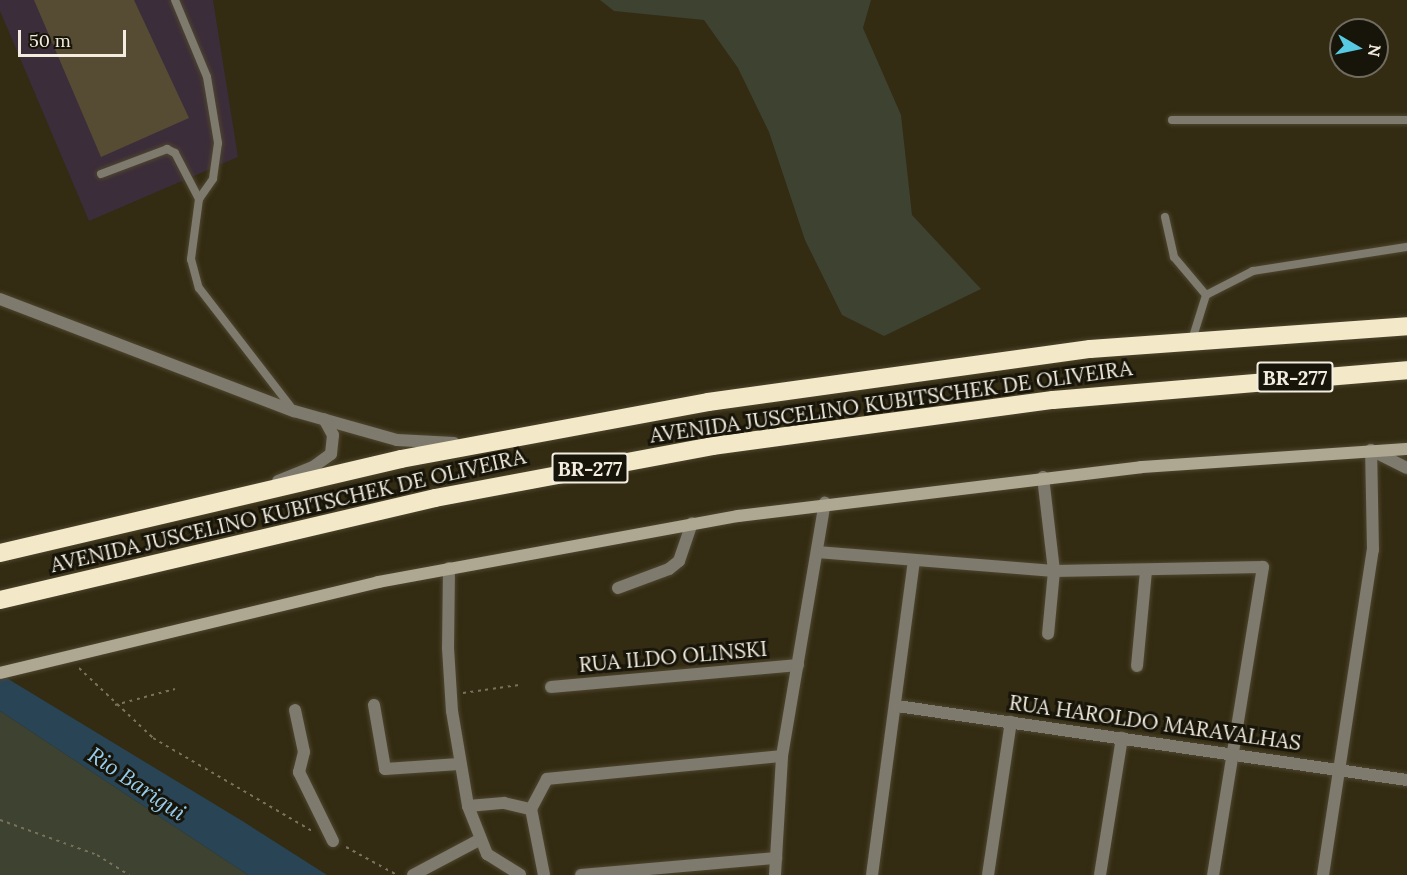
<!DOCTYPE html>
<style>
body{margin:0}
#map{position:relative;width:1407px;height:875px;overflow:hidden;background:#332b12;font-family:Lora,serif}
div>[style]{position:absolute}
.industrial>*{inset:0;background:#3c2d3a}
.green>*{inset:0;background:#3d4231}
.water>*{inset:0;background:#284455}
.building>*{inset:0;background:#564c33}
.path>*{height:2px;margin-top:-1px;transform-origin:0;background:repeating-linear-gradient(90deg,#7a725d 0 3px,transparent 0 7.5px)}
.roads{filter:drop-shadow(0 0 2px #4e462f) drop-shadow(0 0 2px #4e462f)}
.lane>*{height:8px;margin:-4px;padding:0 4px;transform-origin:4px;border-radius:4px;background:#7e7a6d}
.street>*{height:12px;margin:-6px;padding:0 6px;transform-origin:6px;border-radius:6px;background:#7e7a6d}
.secondary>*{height:12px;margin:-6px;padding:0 6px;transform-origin:6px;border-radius:6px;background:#aea792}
.highway>*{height:18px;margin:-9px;padding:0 9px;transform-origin:9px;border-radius:9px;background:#f3e9c8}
span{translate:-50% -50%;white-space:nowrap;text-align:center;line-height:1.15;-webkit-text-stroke:6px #171409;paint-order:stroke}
.shield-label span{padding:2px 4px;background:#171409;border:2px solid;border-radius:4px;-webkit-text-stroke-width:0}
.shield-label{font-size:20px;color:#f3eddf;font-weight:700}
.street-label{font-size:21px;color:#f3eddf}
.water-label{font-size:22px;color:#96cdef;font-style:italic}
.north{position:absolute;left:1329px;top:18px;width:60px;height:60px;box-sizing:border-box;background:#171409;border:2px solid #6f6b5f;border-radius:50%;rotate:99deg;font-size:16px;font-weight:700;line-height:24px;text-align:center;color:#f3eddf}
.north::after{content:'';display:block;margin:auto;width:21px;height:27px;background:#58c9e3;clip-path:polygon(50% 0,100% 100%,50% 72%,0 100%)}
.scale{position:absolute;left:18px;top:30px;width:108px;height:27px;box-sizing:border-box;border:3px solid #f3eddf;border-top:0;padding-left:8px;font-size:18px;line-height:21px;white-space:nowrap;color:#f3eddf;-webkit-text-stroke:4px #171409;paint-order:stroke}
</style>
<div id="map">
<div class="industrial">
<i style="clip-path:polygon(0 0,213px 0,238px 157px,89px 221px,0 11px)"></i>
</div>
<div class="green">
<i style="clip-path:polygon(600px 0,871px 0,863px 28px,901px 115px,912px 215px,981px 289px,884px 336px,842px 315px,805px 240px,769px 132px,738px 68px,704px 20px,614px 11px)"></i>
<i style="clip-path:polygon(0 711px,248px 875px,0 875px)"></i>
</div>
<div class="water">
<i style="clip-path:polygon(0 674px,244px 822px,327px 875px,248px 875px,0 711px)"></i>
</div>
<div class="building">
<i style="clip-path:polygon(34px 0,134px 0,189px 118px,101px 157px)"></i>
</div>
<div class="path">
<i style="left:79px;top:668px;width:102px;rotate:43.4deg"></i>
<i style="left:153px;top:738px;width:186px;rotate:30.3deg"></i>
<i style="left:463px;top:693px;width:57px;rotate:-8.1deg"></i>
<i style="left:115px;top:705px;width:62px;rotate:-14.9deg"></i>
<i style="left:0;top:820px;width:103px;rotate:19.8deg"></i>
<i style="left:97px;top:855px;width:38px;rotate:32deg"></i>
<i style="left:346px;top:847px;width:58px;rotate:28.8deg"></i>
</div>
<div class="roads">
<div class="lane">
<i style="left:175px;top:0;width:83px;rotate:67.4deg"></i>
<i style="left:207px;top:77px;width:67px;rotate:80.5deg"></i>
<i style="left:218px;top:143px;width:36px;rotate:98deg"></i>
<i style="left:213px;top:179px;width:24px;rotate:125deg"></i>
<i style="left:1172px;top:120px;width:235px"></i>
<i style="left:101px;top:174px;width:71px;rotate:-20.7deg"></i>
<i style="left:167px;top:149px;width:9px;rotate:27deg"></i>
<i style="left:175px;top:153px;width:52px;rotate:62.4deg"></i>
<i style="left:199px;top:199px;width:61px;rotate:97.6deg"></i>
<i style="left:191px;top:259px;width:30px;rotate:75deg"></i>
<i style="left:199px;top:288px;width:155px;rotate:52.3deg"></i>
<i style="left:1165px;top:217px;width:41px;rotate:77.3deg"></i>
<i style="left:1174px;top:257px;width:50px;rotate:49.9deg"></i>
<i style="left:1192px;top:340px;width:47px;rotate:-72.7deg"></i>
<i style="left:1206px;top:295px;width:53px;rotate:-27.1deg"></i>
<i style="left:1253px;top:271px;width:156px;rotate:-8.9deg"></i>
</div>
<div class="street">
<i style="left:0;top:299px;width:315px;rotate:20.9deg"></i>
<i style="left:294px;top:411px;width:107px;rotate:15.7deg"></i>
<i style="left:397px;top:440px;width:57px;rotate:3deg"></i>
<i style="left:1371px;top:450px;width:40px;rotate:26.6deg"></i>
<i style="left:1043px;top:477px;width:95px;rotate:83.3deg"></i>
<i style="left:1054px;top:571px;width:63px;rotate:95.4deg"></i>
<i style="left:278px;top:481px;width:38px;rotate:-22deg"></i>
<i style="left:313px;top:467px;width:22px;rotate:-36deg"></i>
<i style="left:331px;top:454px;width:19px;rotate:-84deg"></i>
<i style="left:333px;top:435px;width:18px;rotate:-119deg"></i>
<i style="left:817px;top:552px;width:238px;rotate:4.6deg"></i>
<i style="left:1054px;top:571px;width:209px;rotate:-1.1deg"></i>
<i style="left:1263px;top:567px;width:312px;rotate:99.2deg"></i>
<i style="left:449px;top:568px;width:80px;rotate:90.7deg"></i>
<i style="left:448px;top:648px;width:63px;rotate:86.4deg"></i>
<i style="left:452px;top:711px;width:96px;rotate:80.4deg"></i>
<i style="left:468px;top:806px;width:52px;rotate:68.4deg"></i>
<i style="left:487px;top:854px;width:39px;rotate:32deg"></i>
<i style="left:618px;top:588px;width:54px;rotate:-20.4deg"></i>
<i style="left:669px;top:569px;width:13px;rotate:-39deg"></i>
<i style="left:679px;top:561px;width:40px;rotate:-71.1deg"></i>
<i style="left:1137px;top:666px;width:95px;rotate:-84.6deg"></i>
<i style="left:551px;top:687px;width:248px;rotate:-5.1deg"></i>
<i style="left:374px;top:705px;width:65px;rotate:80.2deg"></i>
<i style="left:385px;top:769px;width:74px;rotate:-3.9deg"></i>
<i style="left:897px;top:706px;width:515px;rotate:8.26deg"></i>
<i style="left:295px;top:710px;width:43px;rotate:77.9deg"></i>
<i style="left:304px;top:752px;width:21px;rotate:104deg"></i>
<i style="left:299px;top:772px;width:77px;rotate:63.8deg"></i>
<i style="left:468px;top:806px;width:36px;rotate:-5deg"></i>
<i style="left:504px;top:803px;width:28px;rotate:13deg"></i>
<i style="left:413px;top:875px;width:75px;rotate:-27.9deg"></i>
<i style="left:544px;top:875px;width:67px;rotate:-101.1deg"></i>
<i style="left:531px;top:809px;width:34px;rotate:-62deg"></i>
<i style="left:547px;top:779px;width:236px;rotate:-5.6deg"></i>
<i style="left:581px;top:875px;width:196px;rotate:-5deg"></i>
<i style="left:775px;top:875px;width:119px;rotate:-86.6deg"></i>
<i style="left:782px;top:756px;width:257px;rotate:-80.4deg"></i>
<i style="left:872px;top:875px;width:317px;rotate:-82.4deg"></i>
<i style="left:988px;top:875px;width:155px;rotate:-81.5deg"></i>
<i style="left:1100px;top:875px;width:139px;rotate:-80.9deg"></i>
<i style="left:1323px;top:875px;width:329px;rotate:-81.3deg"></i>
<i style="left:1373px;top:550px;width:100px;rotate:-91.1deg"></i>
</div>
<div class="secondary">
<i style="left:0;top:673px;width:389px;rotate:-13.5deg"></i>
<i style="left:378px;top:582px;width:366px;rotate:-10.4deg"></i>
<i style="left:738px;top:516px;width:406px;rotate:-6.9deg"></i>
<i style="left:1141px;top:467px;width:267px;rotate:-3.9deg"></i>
</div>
<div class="highway">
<i style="left:0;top:553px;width:412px;rotate:-13.2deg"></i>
<i style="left:401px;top:459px;width:312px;rotate:-10.5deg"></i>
<i style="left:708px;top:402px;width:386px;rotate:-7.9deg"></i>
<i style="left:1090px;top:349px;width:318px;rotate:-4.1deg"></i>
<i style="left:0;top:600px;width:447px;rotate:-13.2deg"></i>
<i style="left:435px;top:498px;width:282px;rotate:-10.6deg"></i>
<i style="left:712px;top:446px;width:344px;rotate:-7.7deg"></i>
<i style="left:1053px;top:400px;width:355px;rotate:-4.8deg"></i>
</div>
</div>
<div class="shield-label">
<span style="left:1295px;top:377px">BR-277</span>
<span style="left:590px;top:468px">BR-277</span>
</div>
<div class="street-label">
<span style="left:891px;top:402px;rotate:-8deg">AVENIDA JUSCELINO KUBITSCHEK DE OLIVEIRA</span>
<span style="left:288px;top:511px;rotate:-13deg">AVENIDA JUSCELINO KUBITSCHEK DE OLIVEIRA</span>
<span style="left:673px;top:657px;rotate:-5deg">RUA ILDO OLINSKI</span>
<span style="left:1155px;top:723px;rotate:8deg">RUA HAROLDO MARAVALHAS</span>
</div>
<div class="water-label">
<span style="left:137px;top:784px;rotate:34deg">Rio Barigui</span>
</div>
<div class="north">N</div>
<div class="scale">50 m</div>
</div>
